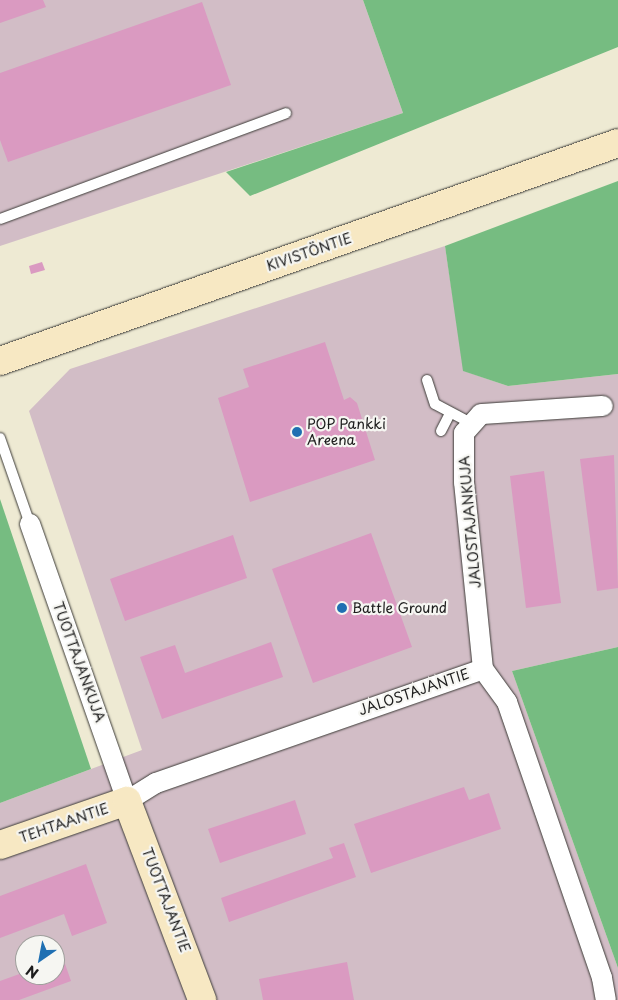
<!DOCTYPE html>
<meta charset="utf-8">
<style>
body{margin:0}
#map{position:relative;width:618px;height:1000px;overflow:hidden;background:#eeead3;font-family:"Playpen Sans",sans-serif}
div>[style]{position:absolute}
.industrial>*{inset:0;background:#d2bdc6}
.forest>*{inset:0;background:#76bc81}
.building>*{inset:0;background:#da9ac1}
.roads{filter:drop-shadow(0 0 1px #3c3b37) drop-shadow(0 0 1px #3c3b37)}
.lane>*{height:10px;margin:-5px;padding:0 5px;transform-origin:5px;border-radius:5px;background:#fff}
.street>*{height:20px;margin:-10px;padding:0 10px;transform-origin:10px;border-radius:10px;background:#fff}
.secondary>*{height:28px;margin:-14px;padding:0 14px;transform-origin:14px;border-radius:14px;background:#f7e8c3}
.dots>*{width:14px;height:14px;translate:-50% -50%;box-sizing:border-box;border:2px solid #f6f6f2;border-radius:50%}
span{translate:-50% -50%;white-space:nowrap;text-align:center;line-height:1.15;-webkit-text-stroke:4.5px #f6f6f2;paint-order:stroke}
.street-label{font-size:14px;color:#1c1c1c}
.poi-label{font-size:14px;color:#1c1c1c}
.left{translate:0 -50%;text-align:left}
.north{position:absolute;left:15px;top:935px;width:50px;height:50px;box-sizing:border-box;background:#f6f6f2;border:1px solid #9f9f9c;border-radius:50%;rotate:213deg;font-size:14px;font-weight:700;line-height:20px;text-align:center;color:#1c1c1c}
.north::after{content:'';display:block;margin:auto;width:18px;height:22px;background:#1f6fb2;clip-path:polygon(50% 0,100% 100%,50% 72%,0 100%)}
</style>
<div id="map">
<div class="industrial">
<i style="clip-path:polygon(0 0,363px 0,403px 113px,0 246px)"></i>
<i style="clip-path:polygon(evenodd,445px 246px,464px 371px,508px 386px,618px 374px,618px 647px,512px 671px,618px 968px,618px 1000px,0 1000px,0 803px,142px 750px,29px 411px,70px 369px,445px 246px,25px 945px,55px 945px,55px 975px,25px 975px,25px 945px)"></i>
</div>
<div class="forest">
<i style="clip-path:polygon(363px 0,618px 0,618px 47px,250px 196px,226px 172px,403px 113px)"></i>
<i style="clip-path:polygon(618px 181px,618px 374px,508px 386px,463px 371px,445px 246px)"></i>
<i style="clip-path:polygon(0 499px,91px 769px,0 803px)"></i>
<i style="clip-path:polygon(618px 647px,618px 968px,512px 671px)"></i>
</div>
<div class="building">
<i style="clip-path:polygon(0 0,43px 0,46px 7px,0 23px)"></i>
<i style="clip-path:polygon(202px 2px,231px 85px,8px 162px,0 140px,0 73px)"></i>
<i style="clip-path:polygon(42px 262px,45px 270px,31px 274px,29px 266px)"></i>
<i style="clip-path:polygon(325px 342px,344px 400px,350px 397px,357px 403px,375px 460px,250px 502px,218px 398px,249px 387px,243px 369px)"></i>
<i style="clip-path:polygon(614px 455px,618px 588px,597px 591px,580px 459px)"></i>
<i style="clip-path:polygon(544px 471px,561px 603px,526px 608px,510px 476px)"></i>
<i style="clip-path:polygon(371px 533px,412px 647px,313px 683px,272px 569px)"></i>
<i style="clip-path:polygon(233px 535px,247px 578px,125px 621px,110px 579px)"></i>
<i style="clip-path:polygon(271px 642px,283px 677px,162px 719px,140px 657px,175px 645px,185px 673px)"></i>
<i style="clip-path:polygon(464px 787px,469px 800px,489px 793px,501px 829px,371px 873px,354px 824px)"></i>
<i style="clip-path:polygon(295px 800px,306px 834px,220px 863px,208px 829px)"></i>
<i style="clip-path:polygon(344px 843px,356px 877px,229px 922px,221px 898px,333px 858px,329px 848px)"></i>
<i style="clip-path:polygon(86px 864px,107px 923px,72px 936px,64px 914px,0 938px,0 896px)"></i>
<i style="clip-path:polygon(63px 958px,71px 981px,19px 1000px,0 1000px,0 981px,25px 972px,55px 975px,55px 961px)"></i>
<i style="clip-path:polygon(347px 962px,354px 1000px,263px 1000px,259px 979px)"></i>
</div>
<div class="roads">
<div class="lane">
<i style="left:0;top:219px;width:305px;rotate:-20.3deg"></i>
<i style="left:427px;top:380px;width:25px;rotate:72deg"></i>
<i style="left:435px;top:404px;width:40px;rotate:28deg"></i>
<i style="left:441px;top:431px;width:20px;rotate:-63deg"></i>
<i style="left:0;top:438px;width:91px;rotate:70.8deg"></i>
</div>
<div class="street">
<i style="left:30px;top:524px;width:293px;rotate:70.7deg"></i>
<i style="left:127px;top:801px;width:34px;rotate:-32deg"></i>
<i style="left:156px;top:783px;width:346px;rotate:-19.2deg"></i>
<i style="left:483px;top:669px;width:41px;rotate:54deg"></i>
<i style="left:507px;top:702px;width:292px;rotate:71deg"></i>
<i style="left:602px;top:978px;width:22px;rotate:80deg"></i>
<i style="left:483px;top:669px;width:188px;rotate:-95.8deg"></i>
<i style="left:464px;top:482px;width:49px;rotate:-90deg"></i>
<i style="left:464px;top:433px;width:25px;rotate:-48deg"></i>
<i style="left:481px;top:414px;width:122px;rotate:-3.8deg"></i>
</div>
<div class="secondary">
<i style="left:0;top:361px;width:655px;rotate:-19.43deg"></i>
<i style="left:0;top:845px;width:134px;rotate:-19.1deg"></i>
<i style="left:127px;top:801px;width:213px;rotate:69.3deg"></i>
</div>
</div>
<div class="dots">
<i style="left:297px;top:432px;background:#1f6fb2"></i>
<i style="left:342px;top:608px;background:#1f6fb2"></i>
</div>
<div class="street-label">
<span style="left:309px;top:252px;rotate:-19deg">KIVISTÖNTIE</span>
<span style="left:470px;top:522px;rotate:-95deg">JALOSTAJANKUJA</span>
<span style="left:79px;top:662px;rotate:70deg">TUOTTAJANKUJA</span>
<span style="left:414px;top:692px;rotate:-19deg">JALOSTAJANTIE</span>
<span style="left:64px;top:823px;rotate:-19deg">TEHTAANTIE</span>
<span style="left:166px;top:900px;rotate:69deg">TUOTTAJANTIE</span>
</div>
<div class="poi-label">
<span class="left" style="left:307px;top:432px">POP Pankki<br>Areena</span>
<span class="left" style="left:352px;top:608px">Battle Ground</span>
</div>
<div class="north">N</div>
</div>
